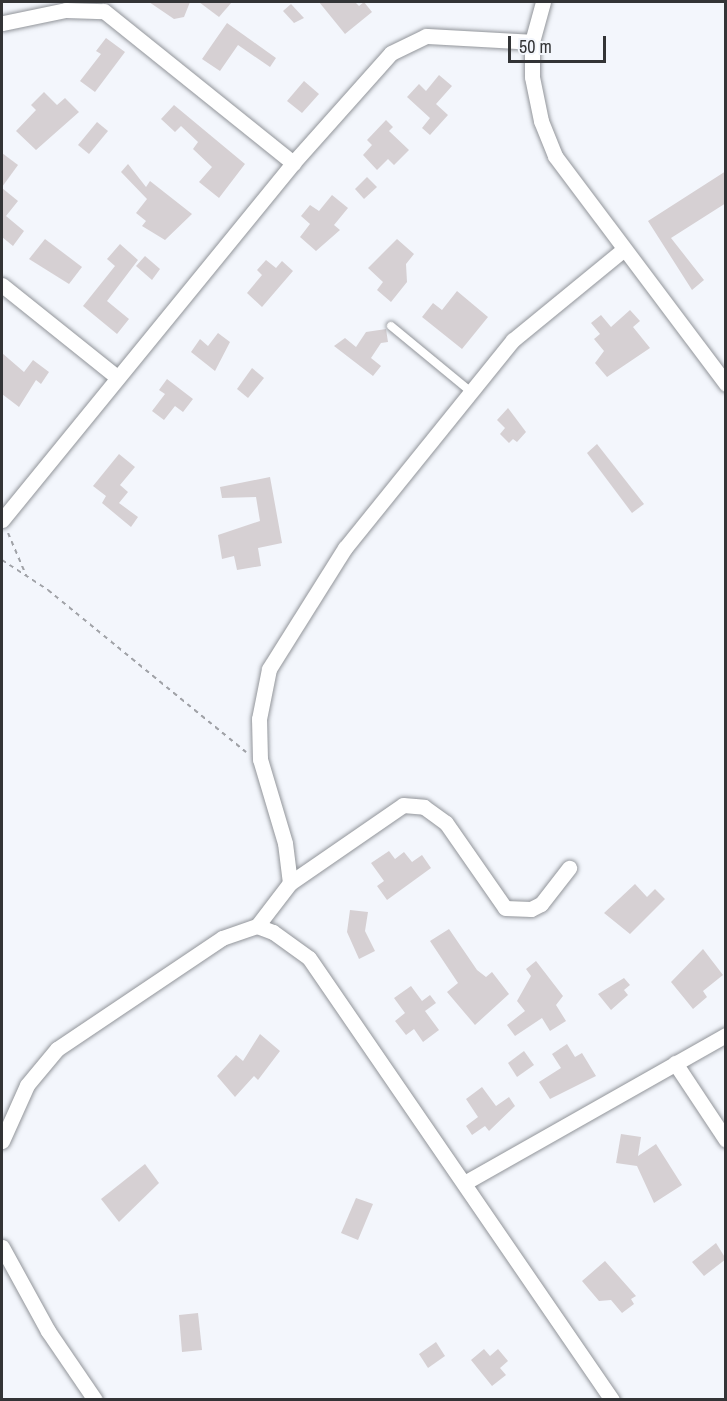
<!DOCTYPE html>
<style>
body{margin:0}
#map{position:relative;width:727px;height:1401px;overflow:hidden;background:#f3f6fc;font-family:"Archivo Narrow",sans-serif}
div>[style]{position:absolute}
.building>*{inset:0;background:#d6d0d3}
.path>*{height:2px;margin-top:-1px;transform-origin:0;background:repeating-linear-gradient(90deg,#a0a2a7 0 4.5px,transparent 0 9px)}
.roads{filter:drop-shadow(0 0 2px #92959a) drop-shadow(0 0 2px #92959a)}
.lane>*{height:8px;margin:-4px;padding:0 4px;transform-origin:4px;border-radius:4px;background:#fff}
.street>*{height:15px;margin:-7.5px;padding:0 7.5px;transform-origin:7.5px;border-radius:7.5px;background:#fff}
span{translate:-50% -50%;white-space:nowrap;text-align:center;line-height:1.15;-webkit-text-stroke:4.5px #f3f6fc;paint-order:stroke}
.frame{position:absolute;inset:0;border:3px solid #333436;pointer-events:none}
.scale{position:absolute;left:508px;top:36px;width:98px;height:27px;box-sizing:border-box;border:3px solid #333436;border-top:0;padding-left:8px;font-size:18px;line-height:21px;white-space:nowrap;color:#333436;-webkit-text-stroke:4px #f3f6fc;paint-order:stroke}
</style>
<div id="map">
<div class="building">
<i style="clip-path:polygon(149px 2px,190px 2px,184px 17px,174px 19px)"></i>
<i style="clip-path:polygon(199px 2px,232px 2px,219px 17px)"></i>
<i style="clip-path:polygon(319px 2px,355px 2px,359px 6px,364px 2px,372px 12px,345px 34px)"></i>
<i style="clip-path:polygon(291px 4px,304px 18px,294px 23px,283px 11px)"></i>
<i style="clip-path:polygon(227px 23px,276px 58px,270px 67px,238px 45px,220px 71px,202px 59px)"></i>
<i style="clip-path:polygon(106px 38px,125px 52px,95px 92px,80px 81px,101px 54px,96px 51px)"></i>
<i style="clip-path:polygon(439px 75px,452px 86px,436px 104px,448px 115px,430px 135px,422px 128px,430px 118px,407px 97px,419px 84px,426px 91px)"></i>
<i style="clip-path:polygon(304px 81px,319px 94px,302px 113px,287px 101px)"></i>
<i style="clip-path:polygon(44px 92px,57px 105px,65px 98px,79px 112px,36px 150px,16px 131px,36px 110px,31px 105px)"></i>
<i style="clip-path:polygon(174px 105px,245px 164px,219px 198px,199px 182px,212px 167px,193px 149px,198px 142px,181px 126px,175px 132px,161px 119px)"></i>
<i style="clip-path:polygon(386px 120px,393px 127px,389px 131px,409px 150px,394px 165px,388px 159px,377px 170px,363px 155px,372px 145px,367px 140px)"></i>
<i style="clip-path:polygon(97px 122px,108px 131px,89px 154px,78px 145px)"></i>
<i style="clip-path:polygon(2px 153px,18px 165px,2px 187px)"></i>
<i style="clip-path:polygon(128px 164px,146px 187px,150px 181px,192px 214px,165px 240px,142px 226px,146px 221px,136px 213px,147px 199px,121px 172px)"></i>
<i style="clip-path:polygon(726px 171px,726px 203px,671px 238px,704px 280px,692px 290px,648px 221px)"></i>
<i style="clip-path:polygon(367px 177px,377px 187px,364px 199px,355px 189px)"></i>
<i style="clip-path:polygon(2px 188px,18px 201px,6px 216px,24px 231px,13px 246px,2px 237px)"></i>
<i style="clip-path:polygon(332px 195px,348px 208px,334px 225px,340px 230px,316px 251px,300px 237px,310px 224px,301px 216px,310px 205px,319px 211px)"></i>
<i style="clip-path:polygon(45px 239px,82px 267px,69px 284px,29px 259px)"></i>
<i style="clip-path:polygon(397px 239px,414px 254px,406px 264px,407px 282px,391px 302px,377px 290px,383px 282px,368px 268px)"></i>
<i style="clip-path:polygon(120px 244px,138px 260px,107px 301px,129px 319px,117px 334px,83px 306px,115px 266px,107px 259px)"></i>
<i style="clip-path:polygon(145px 256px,160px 269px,152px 280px,136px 266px)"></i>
<i style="clip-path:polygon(266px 260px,276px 268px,282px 261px,293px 271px,262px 307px,247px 293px,262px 275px,257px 270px)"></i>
<i style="clip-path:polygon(457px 291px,488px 317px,462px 349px,422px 317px,433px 303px,442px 310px)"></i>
<i style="clip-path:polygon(630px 310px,640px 321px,633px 327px,650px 348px,607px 377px,595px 363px,604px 351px,594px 339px,600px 334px,591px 323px,601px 315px,611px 327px)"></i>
<i style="clip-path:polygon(386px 329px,388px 342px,381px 343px,371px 358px,381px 366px,373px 376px,334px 346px,345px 338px,356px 347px,366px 332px)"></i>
<i style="clip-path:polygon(218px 333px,230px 342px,215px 371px,191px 352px,200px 339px,208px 346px)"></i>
<i style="clip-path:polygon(2px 353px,24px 372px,33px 360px,49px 372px,41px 384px,36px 380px,19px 407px,2px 394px)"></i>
<i style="clip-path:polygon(252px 368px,264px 378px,248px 398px,237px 389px)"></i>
<i style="clip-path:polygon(167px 379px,193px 399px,183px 412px,175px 406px,164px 420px,152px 411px,165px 394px,159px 390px)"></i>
<i style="clip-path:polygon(508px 408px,526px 432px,517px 442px,513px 439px,509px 443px,500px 434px,505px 428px,497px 420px)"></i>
<i style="clip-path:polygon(597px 444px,644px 504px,632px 513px,587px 453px)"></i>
<i style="clip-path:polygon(119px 454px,135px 467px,120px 485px,128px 492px,119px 503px,138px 517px,131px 527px,102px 503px,106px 496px,93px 486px)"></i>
<i style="clip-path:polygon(270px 477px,282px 543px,258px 548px,261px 566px,237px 570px,234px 556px,222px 559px,218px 535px,260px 521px,256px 497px,222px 498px,220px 487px)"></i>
<i style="clip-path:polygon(389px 851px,395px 859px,404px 852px,412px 862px,422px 855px,431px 868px,387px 900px,377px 886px,384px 881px,371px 863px)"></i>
<i style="clip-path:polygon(635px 884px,647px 897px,655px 889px,665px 899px,630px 934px,604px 913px)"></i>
<i style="clip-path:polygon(350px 910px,368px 912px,365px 931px,375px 951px,359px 959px,347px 932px)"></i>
<i style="clip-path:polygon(449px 929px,477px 970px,486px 977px,492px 972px,509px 994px,475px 1025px,447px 992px,458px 983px,430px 941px)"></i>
<i style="clip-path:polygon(703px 949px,723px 975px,703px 991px,707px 997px,693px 1009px,671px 982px)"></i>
<i style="clip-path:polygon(536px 961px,563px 996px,556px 1005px,566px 1021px,550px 1031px,542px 1018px,515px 1036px,507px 1025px,525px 1011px,517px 1001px,531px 976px,526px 969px)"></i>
<i style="clip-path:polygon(624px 978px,630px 985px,624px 990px,628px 995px,611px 1010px,598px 994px)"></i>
<i style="clip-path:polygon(411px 986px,422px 1001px,430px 995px,436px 1003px,425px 1011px,439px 1030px,423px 1042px,414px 1029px,406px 1035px,395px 1021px,405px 1013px,394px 998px)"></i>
<i style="clip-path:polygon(260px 1034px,280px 1051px,258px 1080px,254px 1076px,235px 1097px,217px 1076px,236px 1055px,243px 1061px)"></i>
<i style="clip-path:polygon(567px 1044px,575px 1057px,582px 1053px,596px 1076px,550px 1099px,539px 1082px,561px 1068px,552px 1054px)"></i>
<i style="clip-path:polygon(524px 1051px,534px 1065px,517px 1077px,508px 1063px)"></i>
<i style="clip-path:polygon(482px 1087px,496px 1106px,509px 1097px,515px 1106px,489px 1131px,485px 1126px,472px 1135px,466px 1126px,478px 1117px,466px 1099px)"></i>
<i style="clip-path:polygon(621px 1134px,641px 1137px,638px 1156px,656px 1144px,682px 1185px,654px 1203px,637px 1166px,616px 1163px)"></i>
<i style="clip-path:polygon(145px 1164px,159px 1183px,119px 1222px,101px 1199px)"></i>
<i style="clip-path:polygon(356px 1198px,373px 1204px,358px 1240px,341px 1233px)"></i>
<i style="clip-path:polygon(716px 1243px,726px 1259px,704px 1276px,692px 1262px)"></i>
<i style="clip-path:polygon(605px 1261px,636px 1296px,631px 1299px,634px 1304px,622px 1313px,611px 1300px,599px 1301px,582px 1281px)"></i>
<i style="clip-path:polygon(198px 1313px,202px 1350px,182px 1352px,179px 1315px)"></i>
<i style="clip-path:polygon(436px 1342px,445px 1356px,428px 1368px,419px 1354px)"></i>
<i style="clip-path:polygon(484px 1349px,490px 1356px,498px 1349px,508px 1361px,500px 1368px,506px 1375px,492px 1386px,471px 1360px)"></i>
</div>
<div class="path">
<i style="left:8px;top:533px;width:46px;rotate:66.8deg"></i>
<i style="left:2px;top:560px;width:55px;rotate:33.1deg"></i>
<i style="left:48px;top:590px;width:256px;rotate:39.3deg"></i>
</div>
<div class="roads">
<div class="lane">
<i style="left:391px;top:326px;width:104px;rotate:39.5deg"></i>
</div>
<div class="street">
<i style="left:543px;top:2px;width:41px;rotate:105.4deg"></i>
<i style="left:532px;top:42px;width:35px;rotate:90deg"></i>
<i style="left:532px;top:77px;width:45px;rotate:78.4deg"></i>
<i style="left:541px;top:121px;width:38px;rotate:68deg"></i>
<i style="left:555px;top:156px;width:285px;rotate:53.1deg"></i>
<i style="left:3px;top:23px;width:64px;rotate:-11.7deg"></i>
<i style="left:66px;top:10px;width:38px;rotate:2deg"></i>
<i style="left:104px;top:11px;width:243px;rotate:38.8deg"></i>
<i style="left:2px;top:285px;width:147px;rotate:38.7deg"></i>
<i style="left:2px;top:520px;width:461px;rotate:-50.8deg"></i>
<i style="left:293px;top:163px;width:147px;rotate:-48.3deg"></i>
<i style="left:391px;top:53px;width:39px;rotate:-26deg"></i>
<i style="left:426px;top:36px;width:106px;rotate:3.2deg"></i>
<i style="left:290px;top:883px;width:40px;rotate:-97.1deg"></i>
<i style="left:285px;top:843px;width:88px;rotate:-106.6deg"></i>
<i style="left:260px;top:759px;width:40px;rotate:-91.4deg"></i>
<i style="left:259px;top:719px;width:51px;rotate:-78.7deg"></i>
<i style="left:269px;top:669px;width:143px;rotate:-57.9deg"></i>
<i style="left:345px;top:548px;width:267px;rotate:-51.1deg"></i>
<i style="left:513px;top:340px;width:142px;rotate:-39.3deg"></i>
<i style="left:257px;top:926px;width:54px;rotate:-52.5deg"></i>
<i style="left:290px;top:883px;width:137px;rotate:-34.6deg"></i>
<i style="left:403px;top:805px;width:21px;rotate:5deg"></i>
<i style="left:424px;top:807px;width:27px;rotate:36deg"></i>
<i style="left:446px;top:823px;width:103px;rotate:55.2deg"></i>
<i style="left:505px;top:908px;width:26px;rotate:2deg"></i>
<i style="left:531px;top:909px;width:11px;rotate:-27deg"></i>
<i style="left:541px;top:904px;width:46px;rotate:-52.1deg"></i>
<i style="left:675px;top:1063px;width:92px;rotate:56.5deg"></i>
<i style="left:2px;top:1141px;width:61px;rotate:-65.9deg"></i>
<i style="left:27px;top:1085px;width:47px;rotate:-50.2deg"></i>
<i style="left:57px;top:1049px;width:199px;rotate:-33.9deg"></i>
<i style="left:222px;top:938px;width:37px;rotate:-19deg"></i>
<i style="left:257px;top:926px;width:17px;rotate:21deg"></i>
<i style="left:273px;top:932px;width:44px;rotate:35.8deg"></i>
<i style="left:309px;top:958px;width:536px;rotate:55.57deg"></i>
<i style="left:466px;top:1182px;width:299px;rotate:-29.5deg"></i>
<i style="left:2px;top:1247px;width:96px;rotate:61.3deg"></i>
<i style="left:48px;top:1331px;width:83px;rotate:55.7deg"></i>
</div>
</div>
<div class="frame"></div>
<div class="scale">50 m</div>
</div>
